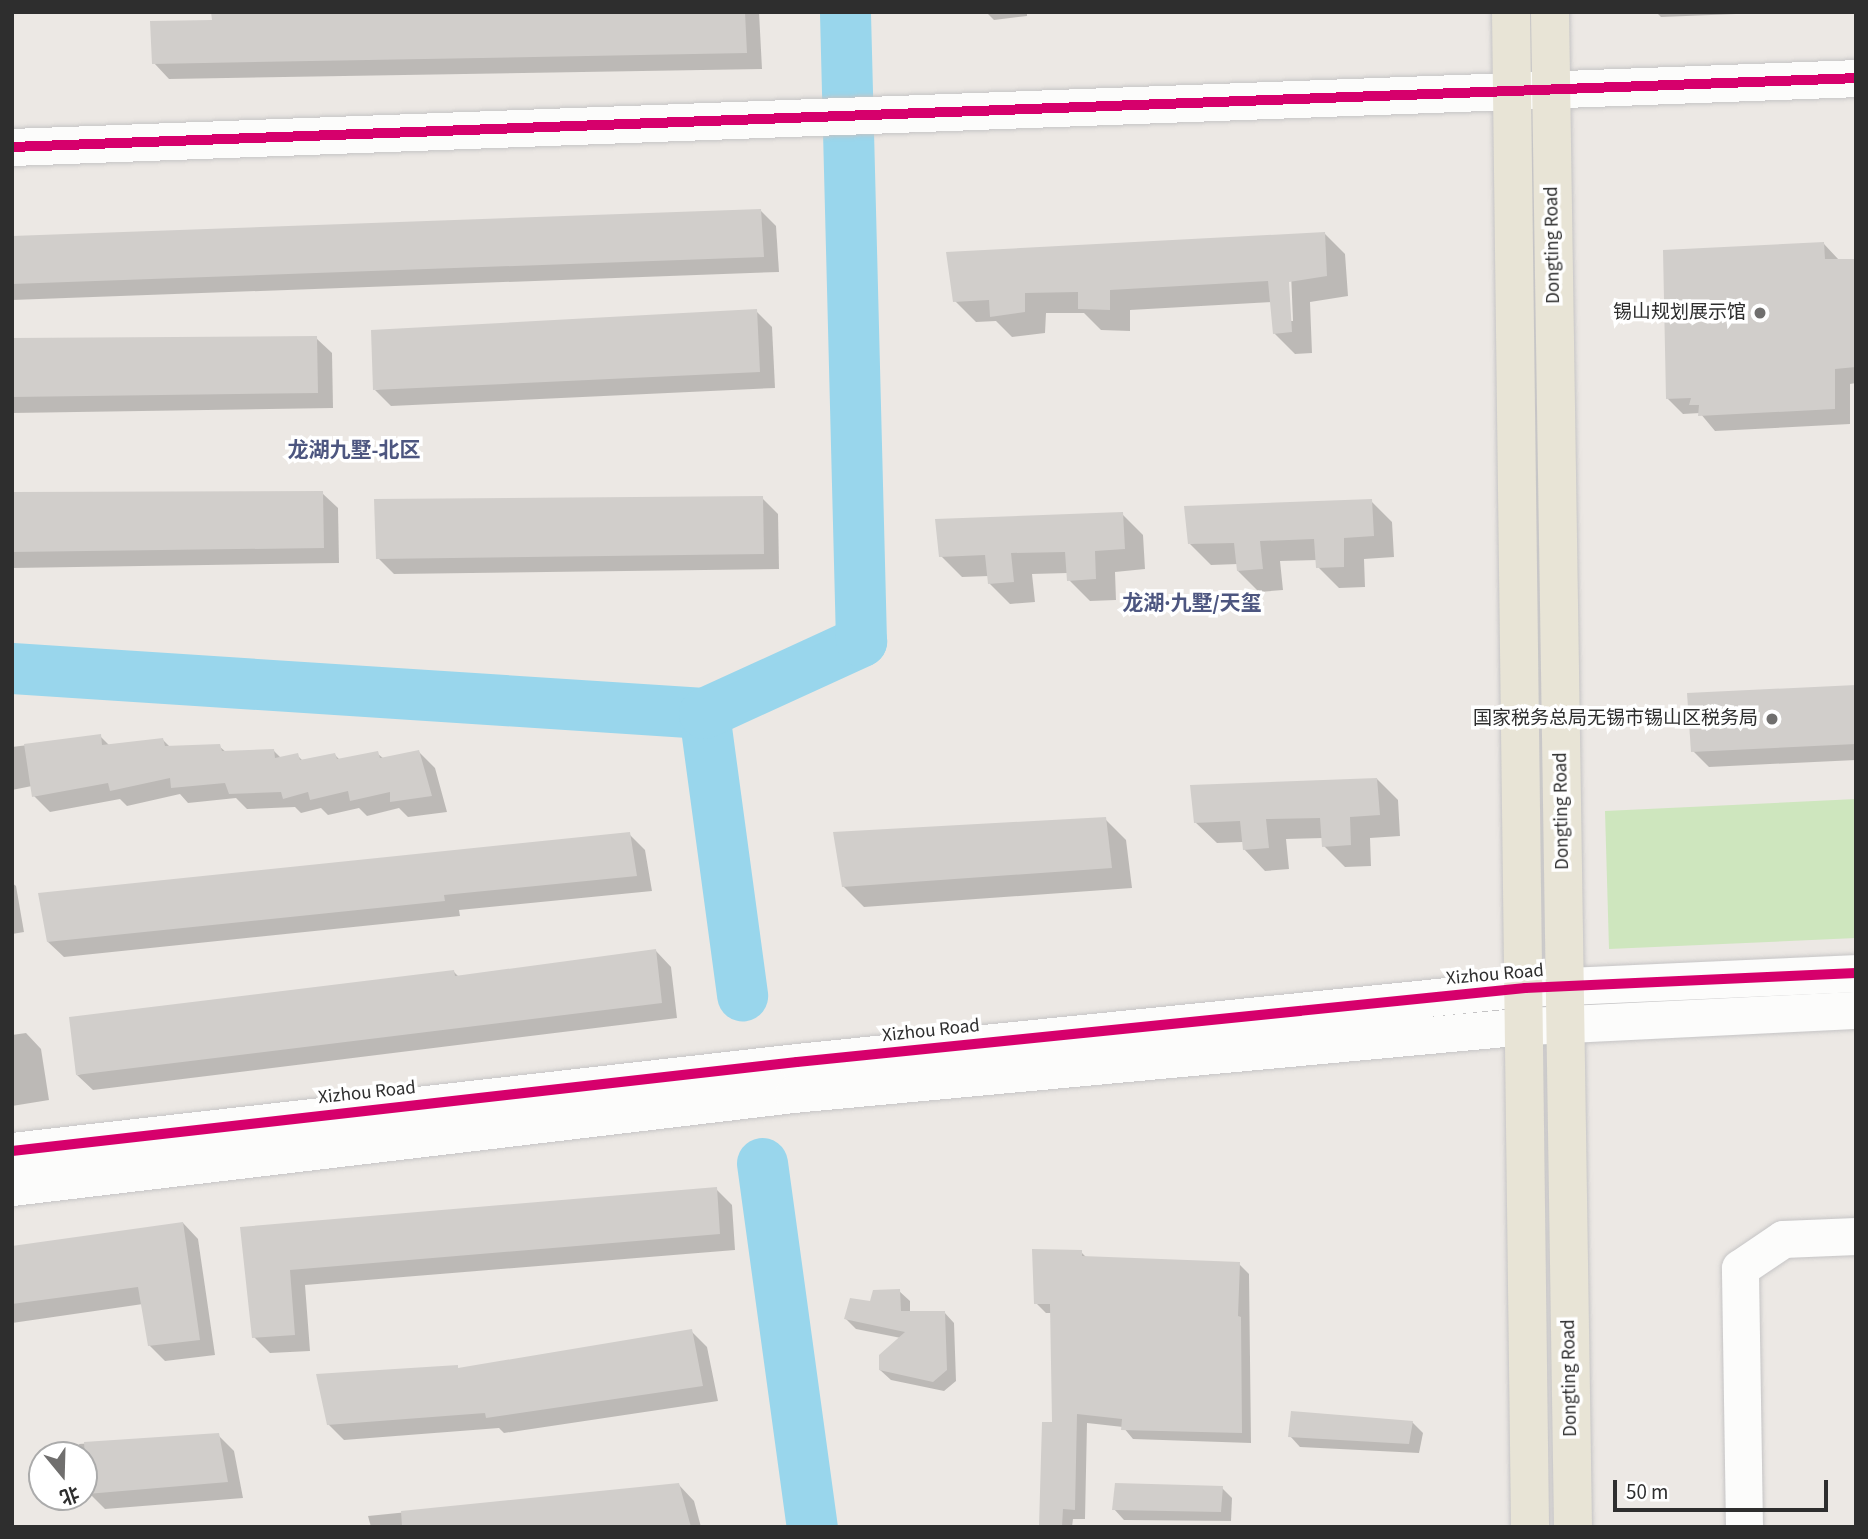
<!DOCTYPE html>
<meta charset="utf-8">
<style>
body{margin:0}
#map{position:relative;width:1868px;height:1539px;overflow:hidden;background:#ece8e4;font-family:"Source Sans 3","Noto Sans SC",sans-serif}
div>[style]{position:absolute}
.green>*{inset:0;background:#cee6be}
.shadow>*{inset:0;background:#0003}
.river>*{height:51px;margin:-25.5px;padding:0 25.5px;transform-origin:25.5px;border-radius:25.5px;background:#99d6ec}
.building>*{inset:0;background:#d1cecb}
.roads{filter:drop-shadow(0 0 2px #c5c4c5) drop-shadow(0 0 2px #c5c4c5)}
.minor>*{height:37px;margin:-18.5px;padding:0 18.5px;transform-origin:18.5px;border-radius:18.5px;background:#fcfcfb}
.major>*{height:38px;margin:-19px;padding:0 19px;transform-origin:19px;border-radius:19px;background:#e8e4d6}
.cycleway>*{height:10px;margin:-5px;padding:0 5px;transform-origin:5px;border-radius:5px;background:#d6006c}
.dots>*{width:19px;height:19px;translate:-50% -50%;box-sizing:border-box;border:4px solid #fff;border-radius:50%}
span{translate:-50% -50%;white-space:nowrap;text-align:center;line-height:1.15;-webkit-text-stroke:7px #fff;paint-order:stroke}
.street-label{font-size:19px;color:#2e2e2e}
.poi-label{font-size:19px;color:#2e2e2e}
.right{translate:-100% -50%;text-align:right}
.neighbourhood-label{font-size:21px;color:#4d5680;font-weight:700}
.frame{position:absolute;inset:0;border:14px solid #2e2e2e;pointer-events:none}
.north{position:absolute;left:28px;top:1441px;width:70px;height:70px;box-sizing:border-box;background:#fff;border:2px solid #ababab;border-radius:50%;rotate:161deg;font-size:19px;font-weight:700;line-height:28px;text-align:center;color:#2e2e2e}
.north::after{content:'';display:block;margin:auto;width:24px;height:32px;background:#706f6e;clip-path:polygon(50% 0,100% 100%,50% 72%,0 100%)}
.scale{position:absolute;left:1613px;top:1480px;width:215px;height:32px;box-sizing:border-box;border:4px solid #2e2e2e;border-top:0;padding-left:9px;font-size:21px;line-height:24px;white-space:nowrap;color:#2e2e2e;-webkit-text-stroke:5px #fff;paint-order:stroke}
</style>
<div id="map">
<div class="green">
<i style="clip-path:polygon(1856px 799px,1856px 938px,1609px 949px,1605px 811px)"></i>
</div>
<div class="shadow">
<i style="clip-path:polygon(213px 12px,759px 12px,762px 69px,169px 79px,154px 63px,214px 22px)"></i>
<i style="clip-path:polygon(986px 12px,1027px 12px,1027px 16px,994px 20px)"></i>
<i style="clip-path:polygon(1082px 12px,1112px 12px,1112px 14px,1082px 13px)"></i>
<i style="clip-path:polygon(1656px 12px,1786px 12px,1661px 17px)"></i>
<i style="clip-path:polygon(760px 210px,776px 226px,779px 272px,12px 300px,12px 238px)"></i>
<i style="clip-path:polygon(evenodd,1324px 233px,1345px 254px,1348px 296px,1310px 302px,1312px 353px,1295px 354px,1274px 333px,1272px 302px,1130px 310px,1130px 331px,1101px 330px,1084px 313px,1046px 313px,1045px 333px,1012px 337px,996px 321px,976px 322px,955px 301px,1324px 233px,1287px 273px,1291px 273px,1293px 321px,1290px 321px,1287px 273px)"></i>
<i style="clip-path:polygon(1824px 244px,1839px 260px,1856px 261px,1856px 383px,1850px 384px,1850px 424px,1715px 431px,1700px 413px,1683px 414px,1667px 398px)"></i>
<i style="clip-path:polygon(756px 311px,772px 327px,775px 388px,391px 406px,375px 390px)"></i>
<i style="clip-path:polygon(316px 338px,332px 353px,333px 408px,12px 413px,12px 340px)"></i>
<i style="clip-path:polygon(322px 493px,338px 508px,339px 563px,12px 568px,12px 494px)"></i>
<i style="clip-path:polygon(762px 498px,778px 514px,779px 569px,394px 574px,378px 558px)"></i>
<i style="clip-path:polygon(1371px 501px,1392px 522px,1394px 557px,1364px 559px,1365px 587px,1339px 588px,1318px 567px,1317px 560px,1280px 561px,1283px 590px,1259px 592px,1238px 571px,1238px 564px,1211px 565px,1190px 544px)"></i>
<i style="clip-path:polygon(1122px 514px,1143px 535px,1145px 569px,1115px 572px,1116px 600px,1090px 601px,1069px 580px,1068px 573px,1032px 574px,1035px 602px,1010px 604px,989px 583px,989px 576px,962px 577px,941px 556px)"></i>
<i style="clip-path:polygon(1856px 687px,1856px 760px,1709px 767px,1693px 751px)"></i>
<i style="clip-path:polygon(100px 736px,110px 746px,163px 740px,171px 748px,219px 746px,227px 753px,274px 751px,281px 758px,297px 755px,303px 761px,335px 755px,340px 760px,377px 753px,384px 759px,419px 752px,435px 768px,447px 812px,408px 817px,399px 808px,367px 816px,359px 808px,328px 815px,321px 808px,301px 813px,295px 807px,247px 809px,236px 798px,188px 803px,180px 794px,127px 806px,120px 799px,50px 812px,34px 796px,32px 786px,12px 790px,12px 747px)"></i>
<i style="clip-path:polygon(1377px 779px,1398px 800px,1400px 836px,1370px 838px,1371px 866px,1345px 867px,1324px 846px,1323px 838px,1286px 839px,1289px 869px,1265px 871px,1244px 849px,1243px 842px,1217px 843px,1195px 822px)"></i>
<i style="clip-path:polygon(1105px 819px,1126px 840px,1132px 888px,864px 907px,843px 886px)"></i>
<i style="clip-path:polygon(629px 834px,645px 850px,652px 891px,459px 910px,460px 916px,64px 957px,48px 942px,40px 894px)"></i>
<i style="clip-path:polygon(12px 883px,16px 886px,24px 932px,12px 934px)"></i>
<i style="clip-path:polygon(656px 951px,671px 967px,677px 1018px,93px 1090px,77px 1075px,454px 972px,459px 977px)"></i>
<i style="clip-path:polygon(26px 1033px,41px 1049px,49px 1100px,12px 1106px,12px 1035px)"></i>
<i style="clip-path:polygon(716px 1189px,732px 1205px,735px 1250px,305px 1285px,310px 1351px,270px 1353px,254px 1337px,241px 1229px)"></i>
<i style="clip-path:polygon(183px 1223px,198px 1239px,215px 1355px,165px 1361px,149px 1345px,143px 1304px,12px 1323px,12px 1248px)"></i>
<i style="clip-path:polygon(1081px 1252px,1087px 1258px,1239px 1264px,1249px 1274px,1251px 1443px,1133px 1439px,1123px 1427px,1087px 1423px,1085px 1519px,1073px 1519px,1072px 1527px,1040px 1527px,1054px 1424px,1052px 1313px,1046px 1313px,1036px 1303px)"></i>
<i style="clip-path:polygon(899px 1291px,910px 1301px,910px 1312px,944px 1312px,954px 1323px,956px 1381px,944px 1391px,891px 1380px,880px 1370px,901px 1338px,856px 1329px,846px 1319px)"></i>
<i style="clip-path:polygon(691px 1331px,707px 1347px,718px 1401px,504px 1433px,499px 1428px,344px 1440px,328px 1424px,459px 1369px)"></i>
<i style="clip-path:polygon(1412px 1422px,1423px 1433px,1419px 1453px,1300px 1447px,1290px 1436px)"></i>
<i style="clip-path:polygon(218px 1435px,234px 1451px,243px 1498px,105px 1509px,89px 1493px,84px 1455px,81px 1455px,79px 1444px)"></i>
<i style="clip-path:polygon(679px 1485px,694px 1501px,701px 1527px,371px 1527px,368px 1516px)"></i>
<i style="clip-path:polygon(1222px 1488px,1232px 1498px,1231px 1521px,1124px 1520px,1114px 1509px)"></i>
</div>
<div class="river">
<i style="left:12px;top:668px;width:693px;rotate:3.72deg"></i>
<i style="left:704px;top:713px;width:285px;rotate:82.3deg"></i>
<i style="left:704px;top:713px;width:173px;rotate:-24.6deg"></i>
<i style="left:861px;top:641px;width:629px;rotate:-91.46deg"></i>
<i style="left:762px;top:1163px;width:367px;rotate:82.2deg"></i>
</div>
<div class="building">
<i style="clip-path:polygon(211px 12px,745px 12px,747px 53px,152px 64px,150px 21px,212px 20px)"></i>
<i style="clip-path:polygon(761px 209px,764px 257px,12px 284px,12px 236px)"></i>
<i style="clip-path:polygon(1325px 232px,1327px 276px,1289px 282px,1292px 332px,1273px 334px,1268px 281px,1110px 290px,1110px 310px,1078px 309px,1078px 292px,1025px 293px,1025px 312px,990px 317px,989px 300px,953px 302px,946px 252px)"></i>
<i style="clip-path:polygon(1824px 242px,1825px 259px,1856px 259px,1856px 367px,1835px 369px,1835px 409px,1698px 416px,1699px 405px,1689px 405px,1691px 398px,1666px 399px,1663px 250px)"></i>
<i style="clip-path:polygon(757px 309px,760px 372px,373px 390px,371px 330px)"></i>
<i style="clip-path:polygon(317px 336px,318px 393px,12px 397px,12px 338px)"></i>
<i style="clip-path:polygon(323px 491px,324px 548px,12px 552px,12px 492px)"></i>
<i style="clip-path:polygon(763px 496px,764px 554px,376px 559px,374px 499px)"></i>
<i style="clip-path:polygon(1372px 499px,1374px 536px,1344px 538px,1344px 567px,1316px 568px,1314px 539px,1260px 541px,1263px 569px,1237px 571px,1234px 543px,1188px 544px,1184px 506px)"></i>
<i style="clip-path:polygon(1123px 512px,1125px 549px,1095px 551px,1096px 579px,1067px 581px,1065px 552px,1011px 553px,1014px 582px,988px 584px,985px 555px,939px 557px,935px 519px)"></i>
<i style="clip-path:polygon(1856px 685px,1856px 744px,1691px 752px,1687px 693px)"></i>
<i style="clip-path:polygon(101px 734px,102px 745px,163px 738px,165px 746px,220px 744px,222px 751px,274px 749px,275px 758px,298px 753px,300px 760px,335px 753px,337px 759px,378px 751px,380px 758px,419px 750px,432px 796px,390px 802px,390px 792px,350px 801px,348px 791px,310px 800px,308px 792px,283px 799px,281px 792px,229px 794px,225px 783px,171px 788px,170px 778px,110px 791px,108px 783px,32px 797px,24px 744px)"></i>
<i style="clip-path:polygon(1377px 778px,1380px 815px,1350px 817px,1351px 845px,1322px 847px,1320px 818px,1266px 819px,1269px 848px,1243px 850px,1240px 821px,1194px 823px,1190px 785px)"></i>
<i style="clip-path:polygon(1106px 817px,1112px 868px,842px 887px,833px 832px)"></i>
<i style="clip-path:polygon(630px 832px,637px 876px,444px 895px,445px 901px,47px 942px,38px 893px)"></i>
<i style="clip-path:polygon(656px 949px,662px 1003px,76px 1075px,69px 1017px,454px 970px,455px 976px)"></i>
<i style="clip-path:polygon(717px 1187px,720px 1234px,290px 1270px,295px 1335px,252px 1338px,240px 1227px)"></i>
<i style="clip-path:polygon(183px 1222px,200px 1340px,148px 1346px,138px 1287px,12px 1304px,12px 1246px)"></i>
<i style="clip-path:polygon(1032px 1249px,1082px 1250px,1082px 1256px,1240px 1262px,1238px 1316px,1241px 1317px,1242px 1433px,1121px 1430px,1122px 1419px,1077px 1414px,1075px 1510px,1063px 1509px,1062px 1527px,1039px 1527px,1042px 1422px,1052px 1422px,1050px 1304px,1034px 1304px)"></i>
<i style="clip-path:polygon(900px 1289px,901px 1311px,945px 1311px,947px 1370px,933px 1382px,879px 1370px,879px 1355px,905px 1332px,844px 1319px,850px 1298px,870px 1301px,873px 1290px)"></i>
<i style="clip-path:polygon(692px 1329px,703px 1386px,486px 1418px,485px 1413px,327px 1425px,316px 1374px,458px 1365px,458px 1368px)"></i>
<i style="clip-path:polygon(1291px 1411px,1413px 1421px,1409px 1444px,1288px 1437px)"></i>
<i style="clip-path:polygon(219px 1433px,228px 1482px,87px 1494px,84px 1442px)"></i>
<i style="clip-path:polygon(679px 1483px,691px 1527px,402px 1527px,401px 1511px)"></i>
<i style="clip-path:polygon(1115px 1483px,1223px 1486px,1221px 1512px,1112px 1510px)"></i>
</div>
<div class="roads">
<div class="minor">
<i style="left:12px;top:147px;width:1845px;rotate:-2.14deg"></i>
<i style="left:12px;top:1151px;width:790px;rotate:-6.47deg"></i>
<i style="left:797px;top:1062px;width:732px;rotate:-5.8deg"></i>
<i style="left:1525px;top:988px;width:331px;rotate:-2.6deg"></i>
<i style="left:12px;top:1187px;width:787px;rotate:-6.79deg"></i>
<i style="left:793px;top:1094px;width:736px;rotate:-5.3deg"></i>
<i style="left:1526px;top:1026px;width:330px;rotate:-2.8deg"></i>
<i style="left:1744px;top:1527px;width:259px;rotate:-90.9deg"></i>
<i style="left:1740px;top:1268px;width:52px;rotate:-34deg"></i>
<i style="left:1783px;top:1239px;width:73px;rotate:-2.4deg"></i>
</div>
<div class="major">
<i style="left:1511px;top:12px;width:1515px;rotate:89.28deg"></i>
<i style="left:1550px;top:12px;width:1515px;rotate:89.13deg"></i>
</div>
</div>
<div class="cycleway">
<i style="left:12px;top:147px;width:1845px;rotate:-2.14deg"></i>
<i style="left:12px;top:1151px;width:790px;rotate:-6.47deg"></i>
<i style="left:797px;top:1062px;width:732px;rotate:-5.8deg"></i>
<i style="left:1525px;top:988px;width:331px;rotate:-2.6deg"></i>
</div>
<div class="dots">
<i style="left:1760px;top:313px;background:#706f6e"></i>
<i style="left:1772px;top:719px;background:#706f6e"></i>
</div>
<div class="street-label">
<span style="left:1553px;top:245px;rotate:-91deg">Dongting Road</span>
<span style="left:1562px;top:811px;rotate:-91deg">Dongting Road</span>
<span style="left:1495px;top:975px;rotate:-5deg">Xizhou Road</span>
<span style="left:931px;top:1031px;rotate:-6deg">Xizhou Road</span>
<span style="left:367px;top:1093px;rotate:-6deg">Xizhou Road</span>
<span style="left:1570px;top:1378px;rotate:-91deg">Dongting Road</span>
</div>
<div class="poi-label">
<span class="right" style="left:1746px;top:313px">锡山规划展示馆</span>
<span class="right" style="left:1758px;top:719px">国家税务总局无锡市锡山区税务局</span>
</div>
<div class="neighbourhood-label">
<span style="left:354px;top:450px">龙湖九墅-北区</span>
<span style="left:1192px;top:603px">龙湖·九墅/天玺</span>
</div>
<div class="frame"></div>
<div class="north">北</div>
<div class="scale">50 m</div>
</div>
